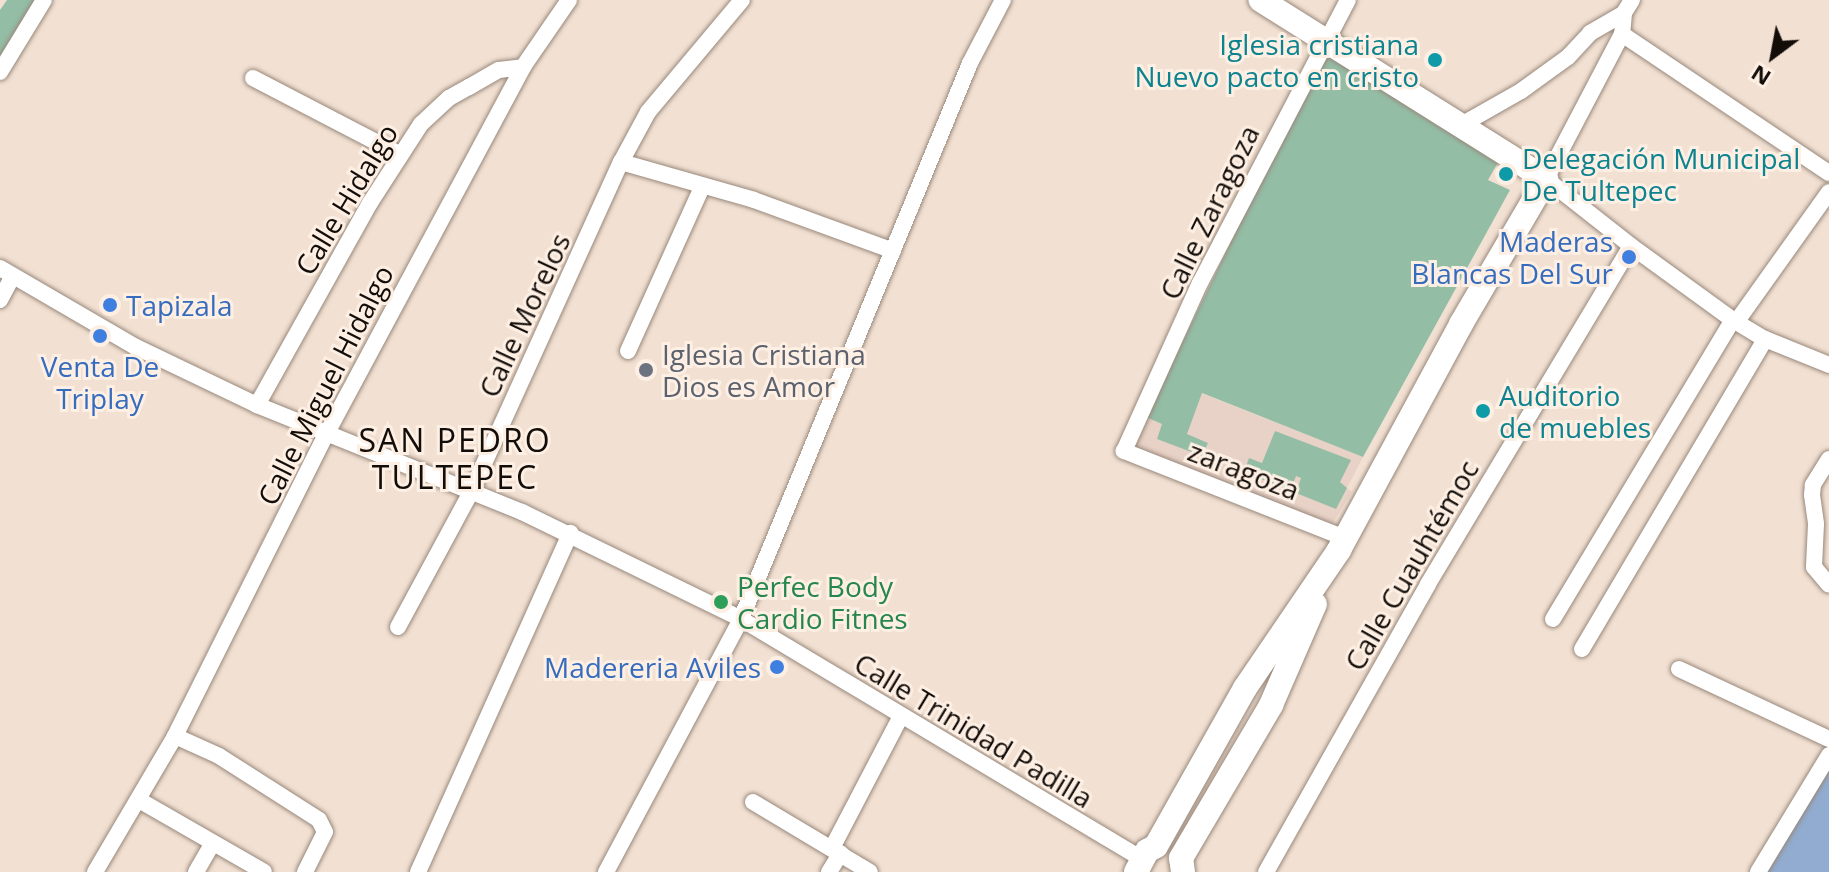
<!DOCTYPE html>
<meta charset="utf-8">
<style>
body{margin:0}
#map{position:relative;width:1829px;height:872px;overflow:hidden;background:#f2e1d3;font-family:"Open Sans",sans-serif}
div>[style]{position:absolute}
.education>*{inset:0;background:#e8d1c6}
.green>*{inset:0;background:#94bda6}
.water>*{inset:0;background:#91acd0}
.roads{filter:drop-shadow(0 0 2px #98887b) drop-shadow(0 0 2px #98887b)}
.street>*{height:16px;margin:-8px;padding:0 8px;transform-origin:8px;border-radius:8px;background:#fff}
.secondary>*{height:24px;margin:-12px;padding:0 12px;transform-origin:12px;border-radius:12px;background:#fff}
.dots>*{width:22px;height:22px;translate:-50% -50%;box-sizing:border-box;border:4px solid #fdefe3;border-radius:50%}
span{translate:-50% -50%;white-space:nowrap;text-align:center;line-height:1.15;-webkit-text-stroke:6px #fdefe3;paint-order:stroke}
.culture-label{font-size:28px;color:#0d838f}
.right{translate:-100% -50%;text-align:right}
.left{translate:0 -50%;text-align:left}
.street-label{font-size:28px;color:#130d09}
.shop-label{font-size:28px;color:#366cbe}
.worship-label{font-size:28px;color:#5b616d}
.leisure-label{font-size:28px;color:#27864d}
.quarter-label{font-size:32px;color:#130d09;letter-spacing:2px}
.north{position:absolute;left:1733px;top:16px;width:80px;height:80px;-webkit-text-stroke:6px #fdefe3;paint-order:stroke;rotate:212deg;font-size:22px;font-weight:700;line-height:32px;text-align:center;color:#130d09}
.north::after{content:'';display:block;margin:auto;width:28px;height:36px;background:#130d09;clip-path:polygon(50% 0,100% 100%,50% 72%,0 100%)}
</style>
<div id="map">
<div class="education">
<i style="clip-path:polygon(1165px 379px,1363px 457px,1347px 488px,1352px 492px,1331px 526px,1131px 447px)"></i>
</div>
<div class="green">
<i style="clip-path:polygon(7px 0,35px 0,0 57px,0 10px)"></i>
<i style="clip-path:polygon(1325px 48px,1500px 159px,1488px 180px,1510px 190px,1363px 457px,1202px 393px,1187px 434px,1208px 443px,1202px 456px,1157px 439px,1162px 424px,1146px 417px)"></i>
<i style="clip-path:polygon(1275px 431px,1351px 460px,1340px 482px,1347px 488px,1336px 509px,1296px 493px,1301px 478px,1296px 476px,1290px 491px,1244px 472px,1249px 458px,1262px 463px)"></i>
</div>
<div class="water">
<i style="clip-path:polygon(1829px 761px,1829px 872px,1762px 872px)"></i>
</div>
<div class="roads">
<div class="street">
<i style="left:1632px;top:0;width:15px;rotate:122deg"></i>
<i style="left:1624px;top:13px;width:21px;rotate:95deg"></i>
<i style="left:1622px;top:34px;width:164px;rotate:117.7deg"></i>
<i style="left:1546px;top:179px;width:108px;rotate:38.2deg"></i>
<i style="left:1631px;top:246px;width:126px;rotate:36deg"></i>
<i style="left:1733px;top:320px;width:37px;rotate:31deg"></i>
<i style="left:1765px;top:339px;width:69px;rotate:22.1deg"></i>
<i style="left:1622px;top:34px;width:249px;rotate:33.9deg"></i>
<i style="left:0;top:72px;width:84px;rotate:-58.6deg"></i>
<i style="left:253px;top:78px;width:165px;rotate:27.5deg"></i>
<i style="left:1463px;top:124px;width:67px;rotate:-29.6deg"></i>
<i style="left:1521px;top:91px;width:58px;rotate:-35.9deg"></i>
<i style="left:1568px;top:57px;width:33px;rotate:-47deg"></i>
<i style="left:1590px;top:33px;width:39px;rotate:-30deg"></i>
<i style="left:621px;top:162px;width:138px;rotate:15.9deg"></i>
<i style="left:754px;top:200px;width:148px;rotate:20.1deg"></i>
<i style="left:0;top:268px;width:157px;rotate:30.2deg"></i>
<i style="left:136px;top:347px;width:134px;rotate:25.6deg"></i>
<i style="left:257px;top:405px;width:286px;rotate:22deg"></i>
<i style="left:522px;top:512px;width:244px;rotate:26deg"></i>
<i style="left:741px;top:619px;width:467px;rotate:30.9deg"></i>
<i style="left:0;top:300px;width:27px;rotate:-62deg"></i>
<i style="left:1737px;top:321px;width:158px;rotate:-54.5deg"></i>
<i style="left:628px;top:351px;width:180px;rotate:-65.7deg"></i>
<i style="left:257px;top:405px;width:231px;rotate:-60.8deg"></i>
<i style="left:370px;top:203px;width:94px;rotate:-57.2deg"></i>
<i style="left:421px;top:124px;width:38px;rotate:-43deg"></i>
<i style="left:449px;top:98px;width:23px;rotate:-29deg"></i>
<i style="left:469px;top:87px;width:34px;rotate:-30deg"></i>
<i style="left:499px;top:70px;width:24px;rotate:-7deg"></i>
<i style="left:1829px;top:459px;width:31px;rotate:122deg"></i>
<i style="left:1813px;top:485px;width:10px;rotate:96deg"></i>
<i style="left:1812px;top:495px;width:29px;rotate:82deg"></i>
<i style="left:1816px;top:524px;width:43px;rotate:92.7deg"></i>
<i style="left:1814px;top:567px;width:23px;rotate:50deg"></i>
<i style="left:1345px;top:538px;width:238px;rotate:-158.5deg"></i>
<i style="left:1124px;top:451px;width:184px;rotate:-65.7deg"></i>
<i style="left:1200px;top:283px;width:319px;rotate:-62.4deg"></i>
<i style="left:1553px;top:619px;width:349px;rotate:-59deg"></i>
<i style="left:398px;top:627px;width:156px;rotate:-61.6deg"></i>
<i style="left:472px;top:490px;width:360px;rotate:-65.6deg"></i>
<i style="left:621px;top:162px;width:57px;rotate:-61.6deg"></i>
<i style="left:648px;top:112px;width:146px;rotate:-50deg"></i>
<i style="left:1582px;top:649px;width:360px;rotate:-59.4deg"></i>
<i style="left:1679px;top:669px;width:166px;rotate:25deg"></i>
<i style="left:175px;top:736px;width:48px;rotate:24.4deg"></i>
<i style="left:219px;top:756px;width:119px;rotate:32.6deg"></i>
<i style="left:319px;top:820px;width:13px;rotate:63deg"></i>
<i style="left:325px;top:832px;width:45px;rotate:116.6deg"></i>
<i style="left:139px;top:800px;width:144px;rotate:29.9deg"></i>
<i style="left:753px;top:802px;width:136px;rotate:30.9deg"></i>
<i style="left:832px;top:848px;width:147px;rotate:-62.4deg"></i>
<i style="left:95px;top:872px;width:158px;rotate:-59.5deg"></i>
<i style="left:175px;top:736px;width:341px;rotate:-63.4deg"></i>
<i style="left:328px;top:431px;width:413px;rotate:-61.8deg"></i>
<i style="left:523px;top:67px;width:81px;rotate:-55.5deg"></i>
<i style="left:196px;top:872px;width:32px;rotate:-60deg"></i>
<i style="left:418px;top:872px;width:372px;rotate:-65.8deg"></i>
<i style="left:606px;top:872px;width:287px;rotate:-61.9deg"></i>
<i style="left:741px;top:619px;width:601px;rotate:-67.61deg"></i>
<i style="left:970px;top:63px;width:71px;rotate:-62.4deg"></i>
<i style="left:829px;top:872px;width:22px;rotate:-58deg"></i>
<i style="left:1266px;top:872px;width:330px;rotate:-60.6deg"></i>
<i style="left:1428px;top:584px;width:394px;rotate:-59deg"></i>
<i style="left:1758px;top:872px;width:137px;rotate:-58.7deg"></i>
</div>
<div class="secondary">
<i style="left:1136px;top:872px;width:24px;rotate:-62deg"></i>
<i style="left:1147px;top:851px;width:10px;rotate:-29deg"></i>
<i style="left:1156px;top:846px;width:181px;rotate:-60.6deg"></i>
<i style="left:1245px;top:688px;width:167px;rotate:-55.7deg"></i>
<i style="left:1339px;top:550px;width:257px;rotate:-61.6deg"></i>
<i style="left:1461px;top:324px;width:168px;rotate:-59.6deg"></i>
<i style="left:1546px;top:179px;width:337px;rotate:-147.9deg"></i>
<i style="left:1183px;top:872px;width:14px;rotate:-98deg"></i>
<i style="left:1181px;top:858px;width:178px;rotate:-59.5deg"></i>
<i style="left:1271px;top:705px;width:110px;rotate:-66.5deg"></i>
</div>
</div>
<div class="dots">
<i style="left:1435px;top:60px;background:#0f9aa8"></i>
<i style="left:1506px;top:174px;background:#0f9aa8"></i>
<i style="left:1629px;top:257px;background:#3f7fe0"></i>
<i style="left:110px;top:305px;background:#3f7fe0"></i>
<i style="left:100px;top:336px;background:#3f7fe0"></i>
<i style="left:646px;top:370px;background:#6b7280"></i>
<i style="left:1483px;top:411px;background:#0f9aa8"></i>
<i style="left:721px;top:602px;background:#2e9e5b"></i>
<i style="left:777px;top:667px;background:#3f7fe0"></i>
</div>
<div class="culture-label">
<span class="right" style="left:1419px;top:60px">Iglesia cristiana<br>Nuevo pacto en cristo</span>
<span class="left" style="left:1522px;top:174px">Delegación Municipal<br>De Tultepec</span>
<span class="left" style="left:1499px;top:411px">Auditorio<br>de muebles</span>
</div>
<div class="street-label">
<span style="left:346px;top:199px;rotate:-59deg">Calle Hidalgo</span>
<span style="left:1209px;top:212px;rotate:-64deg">Calle Zaragoza</span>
<span style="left:524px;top:315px;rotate:-65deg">Calle Morelos</span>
<span style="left:325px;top:385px;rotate:-63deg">Calle Miguel Hidalgo</span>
<span style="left:1244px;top:470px;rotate:21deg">zaragoza</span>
<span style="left:1411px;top:565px;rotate:-60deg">Calle Cuauhtémoc</span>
<span style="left:974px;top:730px;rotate:31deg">Calle Trinidad Padilla</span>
</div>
<div class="shop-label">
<span class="right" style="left:1613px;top:257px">Maderas<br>Blancas Del Sur</span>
<span class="left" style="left:126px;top:305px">Tapizala</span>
<span style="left:100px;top:382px">Venta De<br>Triplay</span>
<span class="right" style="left:761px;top:667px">Madereria Aviles</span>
</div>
<div class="worship-label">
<span class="left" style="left:662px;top:370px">Iglesia Cristiana<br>Dios es Amor</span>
</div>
<div class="leisure-label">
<span class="left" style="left:737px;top:602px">Perfec Body<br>Cardio Fitnes</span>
</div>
<div class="quarter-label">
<span style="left:455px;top:459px">SAN PEDRO<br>TULTEPEC</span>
</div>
<div class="north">N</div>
</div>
